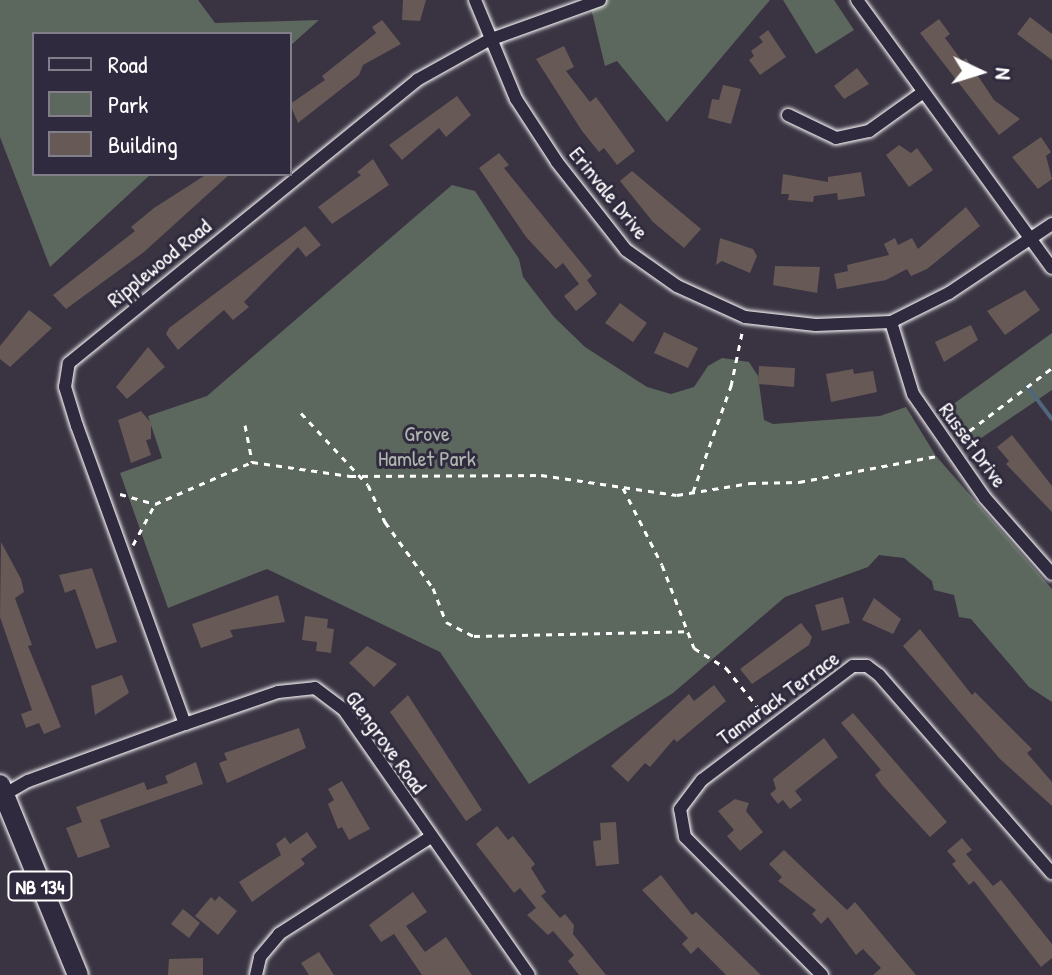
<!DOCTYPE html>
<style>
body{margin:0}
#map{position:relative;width:1052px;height:975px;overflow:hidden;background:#3a3342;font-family:"Patrick Hand",sans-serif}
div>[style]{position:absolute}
.green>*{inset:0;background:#5c685d}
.stream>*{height:4px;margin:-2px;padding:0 2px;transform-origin:2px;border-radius:2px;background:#50667b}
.building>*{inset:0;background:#675956}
.path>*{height:3px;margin-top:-1.5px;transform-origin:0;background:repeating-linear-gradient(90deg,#fff 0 6px,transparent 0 12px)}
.roads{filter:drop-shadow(0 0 2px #fff) drop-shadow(0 0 2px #fff)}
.street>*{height:12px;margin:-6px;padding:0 6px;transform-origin:6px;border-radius:6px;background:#2f2a3d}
.primary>*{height:20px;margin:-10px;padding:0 10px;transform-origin:10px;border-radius:10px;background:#2f2a3d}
span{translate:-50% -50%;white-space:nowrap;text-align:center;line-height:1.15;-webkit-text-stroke:6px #2f2a3d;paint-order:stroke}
.shield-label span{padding:2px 6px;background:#2f2a3d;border:2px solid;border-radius:6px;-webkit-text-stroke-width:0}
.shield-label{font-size:20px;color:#fff;font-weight:700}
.street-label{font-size:22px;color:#fff}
.park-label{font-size:22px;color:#aeb4ae}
.legend{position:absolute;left:32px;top:32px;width:260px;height:144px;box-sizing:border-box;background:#2f2a3d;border:2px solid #827f8b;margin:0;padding:10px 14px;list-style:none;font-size:24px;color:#fff}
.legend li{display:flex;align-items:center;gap:16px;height:40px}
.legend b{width:40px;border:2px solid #827f8b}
.north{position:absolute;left:940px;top:32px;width:80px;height:80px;-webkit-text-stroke:6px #2f2a3d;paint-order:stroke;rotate:94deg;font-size:22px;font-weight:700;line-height:32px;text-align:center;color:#fff}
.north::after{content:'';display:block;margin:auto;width:28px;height:36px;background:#fff;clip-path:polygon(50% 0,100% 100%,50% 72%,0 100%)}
</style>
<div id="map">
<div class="green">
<i style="clip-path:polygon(0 0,198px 0,215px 23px,319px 20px,290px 46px,290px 34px,34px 34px,34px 174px,151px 174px,50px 267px,0 137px)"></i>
<i style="clip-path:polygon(589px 0,770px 0,667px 122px,617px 61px,605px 66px)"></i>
<i style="clip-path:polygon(783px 0,834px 0,854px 30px,816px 54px)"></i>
<i style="clip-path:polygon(452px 185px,475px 191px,519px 259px,523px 277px,554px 317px,585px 347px,647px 387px,671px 394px,694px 387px,708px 366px,722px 358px,749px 362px,758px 376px,764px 420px,773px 424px,880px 416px,906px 407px,936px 456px,1052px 589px,1052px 702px,1029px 687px,971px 619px,959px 617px,954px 595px,934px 590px,932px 581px,904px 558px,879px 555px,868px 567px,785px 597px,673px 693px,529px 784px,440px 652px,267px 569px,168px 608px,120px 473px,162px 458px,148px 416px,207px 396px)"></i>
<i style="clip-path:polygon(1052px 333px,1052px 390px,968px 447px,945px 410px)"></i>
</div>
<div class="stream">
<i style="left:1027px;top:386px;width:41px;rotate:52.9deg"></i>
</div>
<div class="building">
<i style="clip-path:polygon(403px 0,426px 0,420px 21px,402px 20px)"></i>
<i style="clip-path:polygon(1030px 17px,1052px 34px,1052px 60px,1017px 34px)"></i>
<i style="clip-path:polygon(939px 19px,950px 34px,945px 38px,962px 61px,966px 58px,994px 100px,1020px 119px,999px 135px,920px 33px)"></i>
<i style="clip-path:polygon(382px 20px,401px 44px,363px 65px,359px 75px,298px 123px,290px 104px,325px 80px,322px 76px,376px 33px,372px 27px)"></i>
<i style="clip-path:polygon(768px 30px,786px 57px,760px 75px,749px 60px,754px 56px,751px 51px,763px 42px,759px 37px)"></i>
<i style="clip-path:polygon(564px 46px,574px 67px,566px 71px,590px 102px,596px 97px,635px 151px,617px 165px,604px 148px,599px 152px,582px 131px,536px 59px)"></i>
<i style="clip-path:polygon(857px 68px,869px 84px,844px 99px,834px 86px)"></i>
<i style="clip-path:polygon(723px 85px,741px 89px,731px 124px,708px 118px,712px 99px,719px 100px)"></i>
<i style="clip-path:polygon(457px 96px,471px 115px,446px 137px,439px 128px,402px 160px,389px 145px)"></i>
<i style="clip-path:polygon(1041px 137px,1051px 152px,1046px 156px,1052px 179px,1038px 189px,1012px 157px)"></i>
<i style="clip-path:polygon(899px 145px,911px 153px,917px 148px,933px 170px,909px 187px,886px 155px)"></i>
<i style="clip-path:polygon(499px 153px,509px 165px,504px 168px,592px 276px,587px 280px,597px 294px,576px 311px,564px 296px,579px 284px,563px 263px,556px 269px,526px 237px,479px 168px)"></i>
<i style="clip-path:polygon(373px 159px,389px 185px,332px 224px,318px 207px,361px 175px,357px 172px)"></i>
<i style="clip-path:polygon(632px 171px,701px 229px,684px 248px,653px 222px,620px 181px)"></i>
<i style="clip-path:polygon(861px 172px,865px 196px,838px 200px,837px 193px,814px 196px,813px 202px,788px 200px,789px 194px,781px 194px,783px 174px,828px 182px,828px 177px)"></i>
<i style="clip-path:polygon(207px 174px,230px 174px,144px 252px,66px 309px,53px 295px,135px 231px,131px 227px,154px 208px)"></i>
<i style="clip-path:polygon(966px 207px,980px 226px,927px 269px,911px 276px,907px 269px,886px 280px,837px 289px,834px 274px,848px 271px,847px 265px,889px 255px,884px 244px,895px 238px,898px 245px,912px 238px,918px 249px)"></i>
<i style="clip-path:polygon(305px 226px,321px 245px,306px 257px,298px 247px,244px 302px,249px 307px,233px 320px,224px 310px,178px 350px,166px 334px,169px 328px)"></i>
<i style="clip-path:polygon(720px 238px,753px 249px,757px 256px,750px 273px,722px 261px,716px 265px)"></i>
<i style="clip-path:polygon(775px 266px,820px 267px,817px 293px,773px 285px)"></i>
<i style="clip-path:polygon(1025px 290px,1040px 310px,1005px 335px,987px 311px)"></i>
<i style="clip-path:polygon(620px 303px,647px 323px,633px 342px,605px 323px)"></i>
<i style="clip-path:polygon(29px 310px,52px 328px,10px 367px,0 359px,0 346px)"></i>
<i style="clip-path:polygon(971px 325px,978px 340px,944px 362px,935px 342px)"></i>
<i style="clip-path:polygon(664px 332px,698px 348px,688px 368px,654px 353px)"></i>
<i style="clip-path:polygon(148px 347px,165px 367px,127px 399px,116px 387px)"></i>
<i style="clip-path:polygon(759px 366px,795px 368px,794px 387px,758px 384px)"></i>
<i style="clip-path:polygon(853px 369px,854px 374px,873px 371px,877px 392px,831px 402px,826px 374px)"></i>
<i style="clip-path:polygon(141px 411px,151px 423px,151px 439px,146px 440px,151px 455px,131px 463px,118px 420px)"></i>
<i style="clip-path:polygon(1012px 435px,1052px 486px,1052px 512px,1006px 464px,1009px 461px,997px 447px)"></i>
<i style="clip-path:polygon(1px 542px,21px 579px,24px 592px,15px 598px,32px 645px,28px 646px,61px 727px,44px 734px,39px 723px,26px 728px,21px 714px,32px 710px,0 617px)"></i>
<i style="clip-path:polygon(92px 568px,117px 642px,96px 649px,75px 589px,65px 593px,59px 575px)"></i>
<i style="clip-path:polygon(278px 595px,285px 622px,230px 630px,233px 637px,201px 648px,192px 624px)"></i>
<i style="clip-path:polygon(843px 597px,850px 623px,822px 631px,815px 605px)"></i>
<i style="clip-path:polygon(874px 598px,901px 619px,893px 634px,862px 620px)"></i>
<i style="clip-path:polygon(305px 616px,328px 619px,327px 628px,334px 629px,331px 653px,316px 651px,317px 642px,302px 640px)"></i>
<i style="clip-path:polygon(801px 623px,812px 637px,809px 645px,752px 684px,740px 669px)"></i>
<i style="clip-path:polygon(920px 629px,972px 695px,975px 692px,1032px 749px,1027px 753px,1052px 782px,1052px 806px,1000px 759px,903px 646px)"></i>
<i style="clip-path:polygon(367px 646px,397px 664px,374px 687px,349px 663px)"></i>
<i style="clip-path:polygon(122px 675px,129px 693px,95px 715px,91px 686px)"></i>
<i style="clip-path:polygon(714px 685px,726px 701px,677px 742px,674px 739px,650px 767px,645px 763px,628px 782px,611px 766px,689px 694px,694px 701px)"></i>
<i style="clip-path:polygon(408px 695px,482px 810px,466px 821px,390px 712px)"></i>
<i style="clip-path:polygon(853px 713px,947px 822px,930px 837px,882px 785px,875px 775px,881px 770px,841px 723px)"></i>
<i style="clip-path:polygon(299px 728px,306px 748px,227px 783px,219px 763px,227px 760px,224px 753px)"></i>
<i style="clip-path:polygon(824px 738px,838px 757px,795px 791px,802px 800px,790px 809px,783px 800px,778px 804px,770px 794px,776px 789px,773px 779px)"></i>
<i style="clip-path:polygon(196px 762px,203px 784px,100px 820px,110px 847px,78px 858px,66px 828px,82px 822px,76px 807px,144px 782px,147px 790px,168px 783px,165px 776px)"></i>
<i style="clip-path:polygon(342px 781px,370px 829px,349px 840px,342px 827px,338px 829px,328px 804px,334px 800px,328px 789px)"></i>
<i style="clip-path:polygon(735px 799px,749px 803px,746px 811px,763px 832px,740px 851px,727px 836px,734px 830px,718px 811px)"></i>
<i style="clip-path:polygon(616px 822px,619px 864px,596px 866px,593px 841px,601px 840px,600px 823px)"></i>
<i style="clip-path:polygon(497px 826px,508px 840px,513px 836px,535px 864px,531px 868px,546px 892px,541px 896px,560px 918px,565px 914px,574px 925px,573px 934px,606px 975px,579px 975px,568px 961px,574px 955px,553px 931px,548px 935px,527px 915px,536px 908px,520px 888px,514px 893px,476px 844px)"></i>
<i style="clip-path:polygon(307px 832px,317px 847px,301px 859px,305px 864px,252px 902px,239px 882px,281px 855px,276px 844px,285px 837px,290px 844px)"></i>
<i style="clip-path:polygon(962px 838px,972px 850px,966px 854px,993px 886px,1001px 880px,1052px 944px,1052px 958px,1041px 967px,974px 881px,969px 885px,952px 864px,956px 861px,947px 851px)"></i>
<i style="clip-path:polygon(784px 850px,847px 910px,855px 902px,916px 975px,873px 975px,881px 968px,863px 949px,856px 955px,828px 917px,821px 924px,812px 914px,816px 910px,778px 881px,782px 877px,769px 864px)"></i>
<i style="clip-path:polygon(661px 875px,692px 915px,696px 912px,761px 975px,726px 975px,698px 947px,691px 954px,682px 944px,688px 938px,642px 890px)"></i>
<i style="clip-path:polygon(413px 892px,427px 912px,406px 926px,425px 952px,446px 937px,472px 975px,422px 975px,394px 934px,381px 942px,369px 925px)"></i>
<i style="clip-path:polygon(219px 896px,237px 911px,218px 935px,195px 916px,211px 897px,215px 901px)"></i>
<i style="clip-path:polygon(183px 909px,200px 923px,189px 938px,171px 924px)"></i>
<i style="clip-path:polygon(319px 952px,334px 975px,309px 975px,301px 963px)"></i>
<i style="clip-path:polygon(203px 958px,203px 975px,168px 975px,169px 959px)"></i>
</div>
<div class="path">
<i style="left:301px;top:413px;width:98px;rotate:47.1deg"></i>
<i style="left:368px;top:485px;width:41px;rotate:65.3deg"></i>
<i style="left:385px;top:522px;width:82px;rotate:54deg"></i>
<i style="left:433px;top:588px;width:36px;rotate:69deg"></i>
<i style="left:446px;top:622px;width:31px;rotate:27deg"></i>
<i style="left:474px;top:636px;width:214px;rotate:-1.3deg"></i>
<i style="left:245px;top:425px;width:38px;rotate:79deg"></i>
<i style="left:960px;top:438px;width:116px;rotate:-37.3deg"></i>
<i style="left:623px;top:488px;width:86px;rotate:63.1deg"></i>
<i style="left:662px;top:565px;width:89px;rotate:68.9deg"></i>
<i style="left:694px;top:648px;width:38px;rotate:32deg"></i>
<i style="left:726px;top:668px;width:62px;rotate:50.9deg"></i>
<i style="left:693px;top:492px;width:113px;rotate:-70.3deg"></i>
<i style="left:731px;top:386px;width:59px;rotate:-78.3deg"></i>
<i style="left:120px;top:494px;width:36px;rotate:16deg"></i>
<i style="left:133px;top:545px;width:47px;rotate:-61.8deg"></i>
<i style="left:155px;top:504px;width:106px;rotate:-23.4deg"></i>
<i style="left:252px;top:462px;width:99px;rotate:8.1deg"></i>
<i style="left:350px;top:476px;width:191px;rotate:-0.3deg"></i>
<i style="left:541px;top:475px;width:137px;rotate:8.4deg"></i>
<i style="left:677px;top:495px;width:74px;rotate:-9.3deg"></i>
<i style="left:750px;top:483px;width:49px;rotate:-1.2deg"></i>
<i style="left:799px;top:482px;width:139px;rotate:-10.7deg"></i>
</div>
<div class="roads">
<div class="street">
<i style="left:475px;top:0;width:107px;rotate:67.5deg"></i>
<i style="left:516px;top:99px;width:75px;rotate:56.9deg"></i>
<i style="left:557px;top:162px;width:112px;rotate:51.9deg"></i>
<i style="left:626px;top:250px;width:62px;rotate:35.2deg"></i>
<i style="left:677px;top:286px;width:75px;rotate:24.5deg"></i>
<i style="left:745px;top:317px;width:71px;rotate:6.4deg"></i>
<i style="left:816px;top:325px;width:75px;rotate:-2.3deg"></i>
<i style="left:891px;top:322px;width:65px;rotate:-26.6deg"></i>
<i style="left:949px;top:293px;width:124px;rotate:-33.8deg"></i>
<i style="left:857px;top:0;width:331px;rotate:54deg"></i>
<i style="left:788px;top:115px;width:53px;rotate:25.6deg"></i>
<i style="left:836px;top:138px;width:34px;rotate:-12deg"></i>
<i style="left:869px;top:131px;width:65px;rotate:-35.6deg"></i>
<i style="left:891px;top:322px;width:75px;rotate:73deg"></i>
<i style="left:913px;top:394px;width:126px;rotate:55.3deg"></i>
<i style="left:985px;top:498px;width:101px;rotate:48.6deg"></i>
<i style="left:185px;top:724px;width:317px;rotate:-109.9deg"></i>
<i style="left:77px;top:426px;width:41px;rotate:-107.1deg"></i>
<i style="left:65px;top:387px;width:24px;rotate:-81deg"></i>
<i style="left:69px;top:363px;width:449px;rotate:-39.1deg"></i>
<i style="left:417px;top:80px;width:82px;rotate:-29.1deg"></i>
<i style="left:489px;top:40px;width:118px;rotate:-19.8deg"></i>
<i style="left:0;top:797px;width:32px;rotate:-30deg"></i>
<i style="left:28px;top:781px;width:167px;rotate:-20deg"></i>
<i style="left:185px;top:724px;width:98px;rotate:-19deg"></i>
<i style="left:278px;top:692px;width:37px;rotate:-6deg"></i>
<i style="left:315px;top:688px;width:36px;rotate:37deg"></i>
<i style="left:344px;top:710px;width:323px;rotate:55.1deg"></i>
<i style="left:256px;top:975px;width:18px;rotate:-77deg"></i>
<i style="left:260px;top:957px;width:30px;rotate:-50deg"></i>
<i style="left:279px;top:934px;width:178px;rotate:-32.6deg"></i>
<i style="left:822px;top:975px;width:194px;rotate:-134.8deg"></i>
<i style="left:685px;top:837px;width:28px;rotate:-100deg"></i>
<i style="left:680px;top:809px;width:36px;rotate:-53deg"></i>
<i style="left:702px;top:780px;width:189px;rotate:-37.1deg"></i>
<i style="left:853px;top:666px;width:14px"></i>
<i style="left:867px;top:666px;width:15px;rotate:37deg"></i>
<i style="left:879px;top:675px;width:263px;rotate:48.9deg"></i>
</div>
<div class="primary">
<i style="left:0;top:785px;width:205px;rotate:67.7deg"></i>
</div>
</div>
<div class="shield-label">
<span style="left:40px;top:886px">NB 134</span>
</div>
<div class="street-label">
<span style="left:609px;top:193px;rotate:51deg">Erinvale Drive</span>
<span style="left:159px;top:263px;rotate:-39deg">Ripplewood Road</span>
<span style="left:973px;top:445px;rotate:54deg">Russet Drive</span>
<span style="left:778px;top:698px;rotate:-36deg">Tamarack Terrace</span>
<span style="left:386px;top:742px;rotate:54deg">Glengrove Road</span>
</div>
<div class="park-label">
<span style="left:427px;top:446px">Grove<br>Hamlet Park</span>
</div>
<ul class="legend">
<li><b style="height:10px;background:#2f2a3d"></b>Road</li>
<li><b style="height:22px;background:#5c685d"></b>Park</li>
<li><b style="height:22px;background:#675956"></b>Building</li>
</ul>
<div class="north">N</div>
</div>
